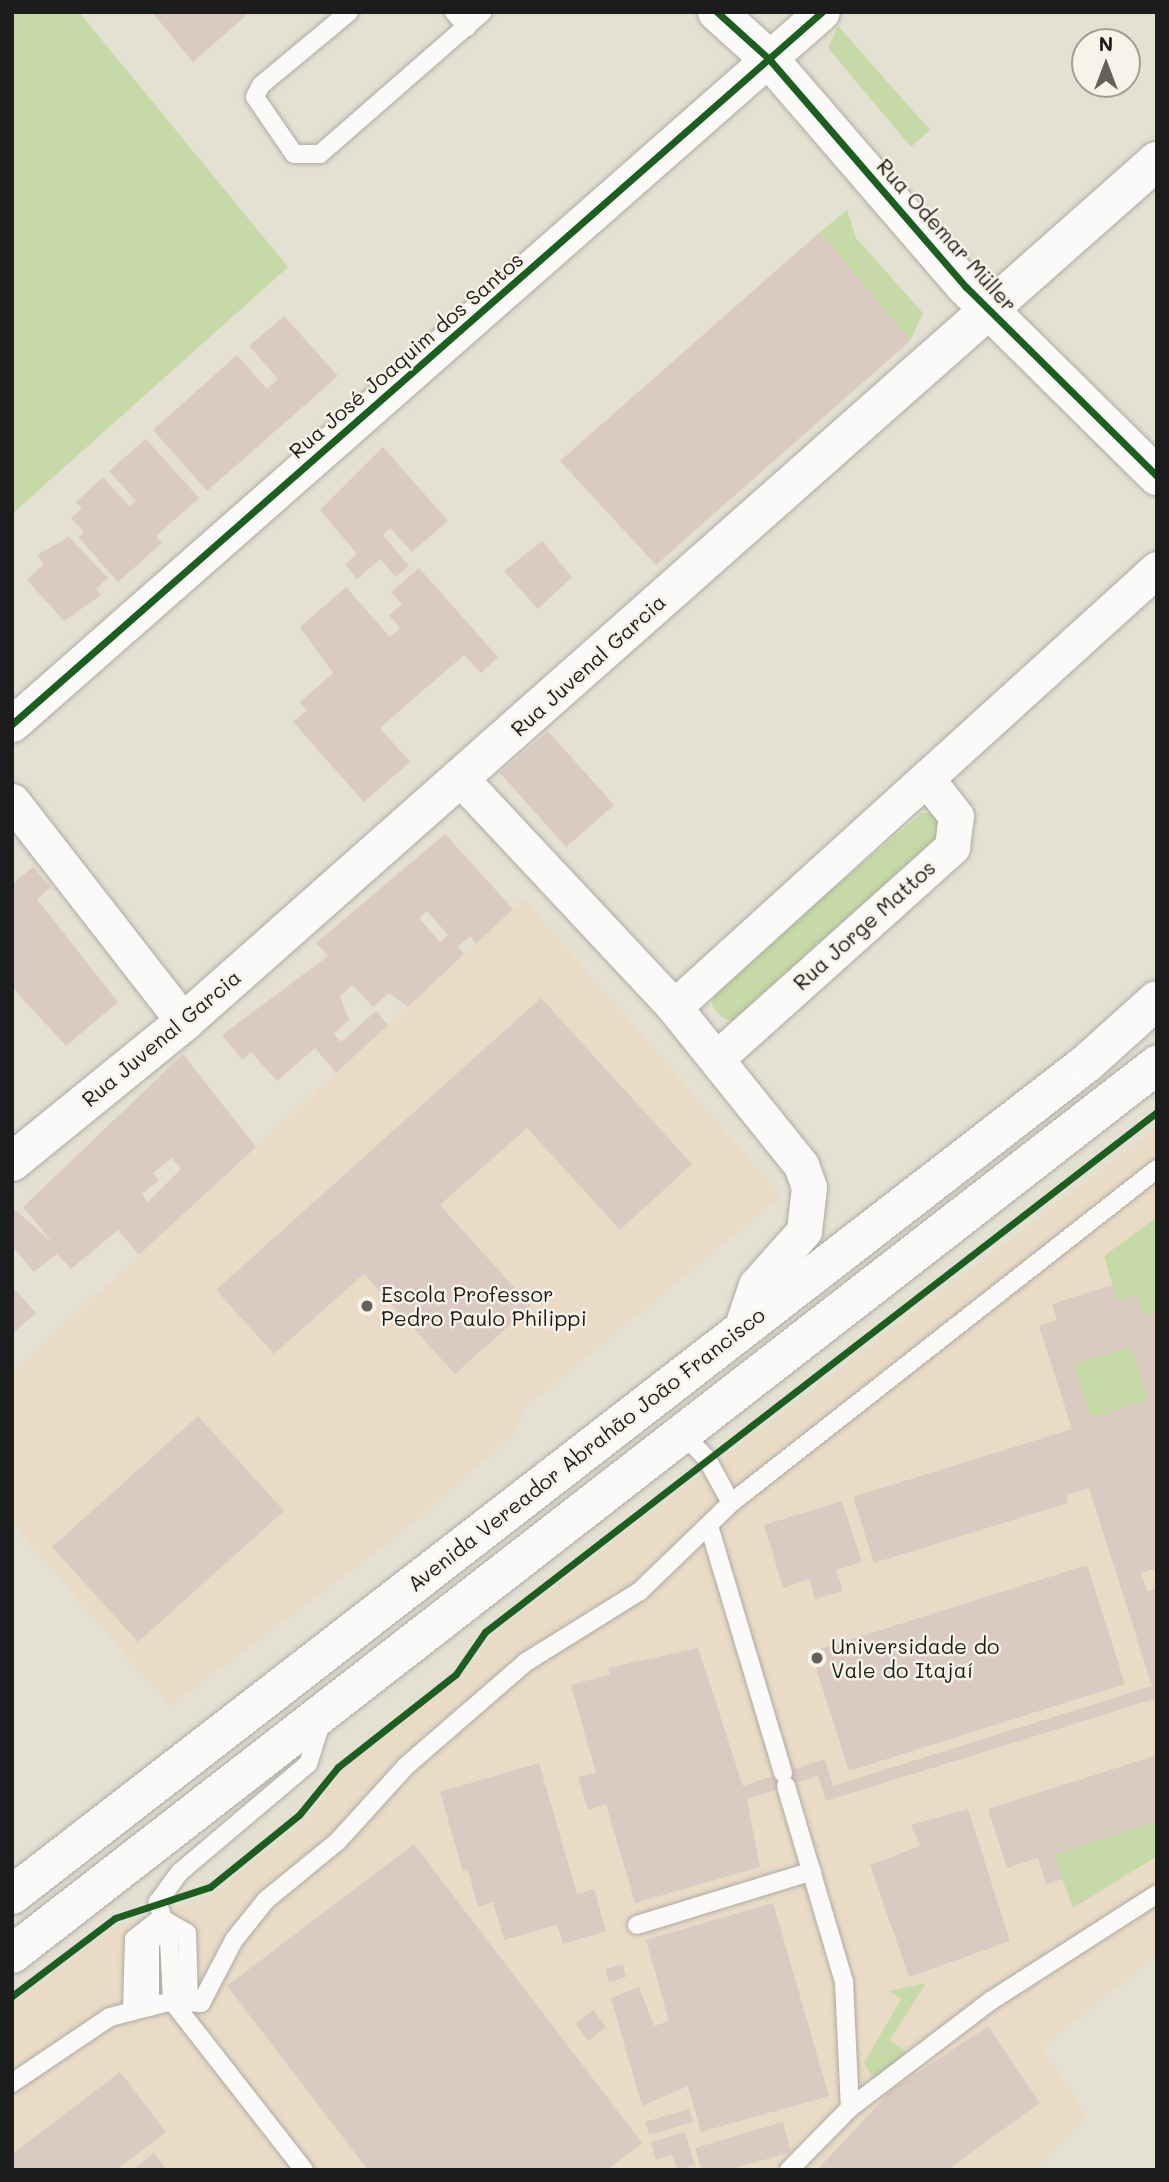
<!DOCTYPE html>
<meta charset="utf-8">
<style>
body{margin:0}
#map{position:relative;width:1169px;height:2182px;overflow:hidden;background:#e4e1d3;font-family:Mali,sans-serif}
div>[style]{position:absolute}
.built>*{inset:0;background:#eadbc6}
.green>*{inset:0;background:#c5daa6}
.building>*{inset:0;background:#dbcac2}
.roads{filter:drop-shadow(0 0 2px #acaba2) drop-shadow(0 0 2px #acaba2)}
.service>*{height:18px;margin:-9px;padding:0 9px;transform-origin:9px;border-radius:9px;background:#fbfaf8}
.minor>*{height:35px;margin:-17.5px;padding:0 17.5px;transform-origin:17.5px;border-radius:17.5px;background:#fbfaf8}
.secondary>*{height:38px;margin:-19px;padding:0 19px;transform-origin:19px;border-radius:19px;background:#fbfaf8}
.primary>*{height:38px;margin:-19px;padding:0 19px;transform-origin:19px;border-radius:19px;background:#fbfaf8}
.cycleway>*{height:7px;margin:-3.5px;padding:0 3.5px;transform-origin:3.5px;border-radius:3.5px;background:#1b5e20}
.dots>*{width:19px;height:19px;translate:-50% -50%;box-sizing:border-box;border:4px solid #f7f3e8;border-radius:50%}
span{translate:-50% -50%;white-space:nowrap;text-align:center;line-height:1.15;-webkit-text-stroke:5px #f7f3e8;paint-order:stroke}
.street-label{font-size:21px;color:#1c1c1c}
.poi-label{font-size:21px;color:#1c1c1c}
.left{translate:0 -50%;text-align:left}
.frame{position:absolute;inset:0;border:14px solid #1c1c1c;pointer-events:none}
.north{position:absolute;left:1071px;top:28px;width:70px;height:70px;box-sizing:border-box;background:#f7f3e8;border:2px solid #9f9d96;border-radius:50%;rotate:0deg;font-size:19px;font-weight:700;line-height:28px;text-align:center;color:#1c1c1c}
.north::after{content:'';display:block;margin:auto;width:24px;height:32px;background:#62615c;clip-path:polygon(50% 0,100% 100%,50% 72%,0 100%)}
</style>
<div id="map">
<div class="built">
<i style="clip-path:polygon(524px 899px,781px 1196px,524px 1409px,513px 1435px,400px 1534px,170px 1706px,12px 1523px,12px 1373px)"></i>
<i style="clip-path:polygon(1157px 1127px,1157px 1955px,1041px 2048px,1087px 2116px,1033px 2170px,12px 2170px,12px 2005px,109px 1930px,211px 1895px,305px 1821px,342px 1771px,468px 1670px,493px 1634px)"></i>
</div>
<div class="green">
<i style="clip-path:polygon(12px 12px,79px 12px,288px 267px,12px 514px)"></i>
<i style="clip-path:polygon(838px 26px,930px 130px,911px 147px,828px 48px)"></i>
<i style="clip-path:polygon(847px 210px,856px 238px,923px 313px,910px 341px,820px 232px)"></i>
<i style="clip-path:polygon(922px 813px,936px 813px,947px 837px,736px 1022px,721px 1017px,712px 1006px,715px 989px)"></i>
<i style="clip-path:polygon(1157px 1217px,1157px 1312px,1144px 1316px,1137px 1295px,1117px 1301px,1104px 1256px)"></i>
<i style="clip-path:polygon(1131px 1346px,1148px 1400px,1091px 1418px,1073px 1364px)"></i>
<i style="clip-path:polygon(1157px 1821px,1157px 1856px,1073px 1908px,1053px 1854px)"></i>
<i style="clip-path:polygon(926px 1983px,890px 2040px,909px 2054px,874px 2079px,864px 2063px,901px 1999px,889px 1991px)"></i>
</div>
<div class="building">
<i style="clip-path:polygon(152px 12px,250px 12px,193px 62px)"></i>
<i style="clip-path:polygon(820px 232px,910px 341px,656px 565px,560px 461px)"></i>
<i style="clip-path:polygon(284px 316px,338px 376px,207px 491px,153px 430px,237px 355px,267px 389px,278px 379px,249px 346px)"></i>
<i style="clip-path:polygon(146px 439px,199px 498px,156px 536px,162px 543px,118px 582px,78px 537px,84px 532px,71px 518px,82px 509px,76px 502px,103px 477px,129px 506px,136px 501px,109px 471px)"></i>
<i style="clip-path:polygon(383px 447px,448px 521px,412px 552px,390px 528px,383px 535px,409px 566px,396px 577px,380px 559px,357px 579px,345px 564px,357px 554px,320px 510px)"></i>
<i style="clip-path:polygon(69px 537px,108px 578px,96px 589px,101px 595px,64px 621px,27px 580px,44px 564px,37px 555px)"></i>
<i style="clip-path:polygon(542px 541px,572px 577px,538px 609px,504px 571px)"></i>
<i style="clip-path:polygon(419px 568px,498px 657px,481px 673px,464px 655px,380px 728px,410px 762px,364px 802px,293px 722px,307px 710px,300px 702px,333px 673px,300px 627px,346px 587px,390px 637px,400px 628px,389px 615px,402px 604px,391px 592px)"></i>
<i style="clip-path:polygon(548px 731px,614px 805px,566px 847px,500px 773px)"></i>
<i style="clip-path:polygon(evenodd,445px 834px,513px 909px,476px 944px,470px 936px,458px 947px,464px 954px,408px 1007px,389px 993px,373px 1007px,353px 985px,340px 996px,349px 1020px,334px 1034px,341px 1042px,376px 1011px,388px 1025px,336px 1073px,315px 1048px,277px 1081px,251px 1052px,243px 1060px,222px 1035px,328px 956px,316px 943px,445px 834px,427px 911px,448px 935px,440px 942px,419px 918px,427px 911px)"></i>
<i style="clip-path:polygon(33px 867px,51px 887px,37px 899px,118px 1002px,66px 1046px,12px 987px,12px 884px)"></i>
<i style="clip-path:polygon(541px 998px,692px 1164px,620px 1230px,527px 1128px,440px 1205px,531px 1306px,455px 1374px,364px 1274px,274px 1354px,216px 1290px)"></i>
<i style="clip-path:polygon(evenodd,183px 1054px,256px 1147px,139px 1255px,118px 1230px,71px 1269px,57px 1254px,34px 1272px,12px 1246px,12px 1207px,53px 1243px,23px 1207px,183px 1054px,172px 1158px,181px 1169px,148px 1202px,142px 1194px,159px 1180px,153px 1173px,172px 1158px)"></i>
<i style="clip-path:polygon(evenodd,1112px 1285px,1117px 1301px,1137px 1295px,1144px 1316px,1157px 1312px,1157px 1568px,1141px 1573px,1147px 1591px,1157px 1588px,1157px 1698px,826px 1801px,818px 1776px,747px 1799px,760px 1867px,635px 1903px,606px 1804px,588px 1810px,578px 1777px,596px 1773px,571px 1685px,610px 1674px,608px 1668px,698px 1648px,743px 1786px,825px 1759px,833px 1786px,1152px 1686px,1089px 1488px,1066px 1495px,1068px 1503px,874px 1563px,853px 1497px,1072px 1429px,1039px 1326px,1057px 1320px,1052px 1304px,1112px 1285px,1131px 1346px,1148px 1400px,1091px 1418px,1073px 1364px,1131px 1346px)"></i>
<i style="clip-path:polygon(12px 1286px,36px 1313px,12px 1334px)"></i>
<i style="clip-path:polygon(198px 1416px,284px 1511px,138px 1642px,52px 1547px)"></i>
<i style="clip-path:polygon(842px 1501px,862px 1562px,836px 1570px,843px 1591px,815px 1599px,809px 1579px,783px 1588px,764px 1525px)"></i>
<i style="clip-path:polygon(1087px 1565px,1125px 1684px,849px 1771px,811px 1652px)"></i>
<i style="clip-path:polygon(1157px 1755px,1157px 1821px,1053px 1854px,1062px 1879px,1053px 1882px,1046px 1884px,1038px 1858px,1007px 1868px,988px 1809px)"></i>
<i style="clip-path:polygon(539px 1763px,577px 1894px,594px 1889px,606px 1931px,563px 1944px,557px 1925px,504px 1940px,493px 1902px,478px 1907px,468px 1870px,463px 1872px,440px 1792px)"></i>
<i style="clip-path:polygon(968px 1809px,1010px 1941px,909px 1977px,870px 1865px,920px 1846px,911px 1825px)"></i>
<i style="clip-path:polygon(414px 1844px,642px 2143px,607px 2170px,368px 2170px,227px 1986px)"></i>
<i style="clip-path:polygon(773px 1903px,829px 2096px,701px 2132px,688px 2086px,642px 2106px,611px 1998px,639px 1987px,654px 2026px,669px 2021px,646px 1940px)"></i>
<i style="clip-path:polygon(623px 1964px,626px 1977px,609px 1982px,606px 1969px)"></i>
<i style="clip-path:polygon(593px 2010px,606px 2027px,588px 2041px,575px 2023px)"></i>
<i style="clip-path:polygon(988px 2026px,1040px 2103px,947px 2170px,817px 2170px,892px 2090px)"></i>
<i style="clip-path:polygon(120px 2072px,166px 2132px,116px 2170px,12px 2170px,12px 2154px)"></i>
<i style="clip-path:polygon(689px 2109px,693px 2122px,649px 2135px,645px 2122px)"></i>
<i style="clip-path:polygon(783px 2122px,791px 2152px,729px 2170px,701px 2170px,695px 2148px)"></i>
<i style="clip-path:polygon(685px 2132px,695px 2165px,677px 2170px,672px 2155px,656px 2160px,651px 2142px)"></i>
<i style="clip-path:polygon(154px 2153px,167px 2170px,132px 2170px)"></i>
</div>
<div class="roads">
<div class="service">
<i style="left:349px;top:12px;width:114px;rotate:140.3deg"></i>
<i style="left:261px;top:85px;width:13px;rotate:117deg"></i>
<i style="left:255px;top:97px;width:69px;rotate:55.6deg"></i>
<i style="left:294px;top:154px;width:26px"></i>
<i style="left:320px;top:154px;width:216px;rotate:-41.1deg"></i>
<i style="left:454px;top:12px;width:20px;rotate:49deg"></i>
<i style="left:682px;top:1433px;width:36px;rotate:46deg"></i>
<i style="left:707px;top:1459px;width:50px;rotate:61.4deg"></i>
<i style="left:709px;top:1526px;width:258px;rotate:73.3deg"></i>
<i style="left:786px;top:1786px;width:204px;rotate:73.5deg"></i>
<i style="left:844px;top:1982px;width:126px;rotate:87.3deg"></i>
<i style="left:161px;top:1918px;width:30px;rotate:30deg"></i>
<i style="left:187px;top:1933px;width:70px;rotate:88.4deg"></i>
<i style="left:637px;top:1925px;width:183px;rotate:-17.1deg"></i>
<i style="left:150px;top:2007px;width:62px;rotate:-90deg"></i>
<i style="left:150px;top:1945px;width:29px;rotate:-68deg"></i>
<i style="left:132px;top:2011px;width:72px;rotate:-88.4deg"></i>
<i style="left:134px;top:1939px;width:34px;rotate:-38deg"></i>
<i style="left:12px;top:2083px;width:118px;rotate:-34deg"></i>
<i style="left:110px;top:2017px;width:64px;rotate:-14.5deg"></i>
<i style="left:172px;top:2001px;width:29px;rotate:4deg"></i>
<i style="left:201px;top:2003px;width:71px;rotate:-62.4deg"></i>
<i style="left:234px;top:1940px;width:51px;rotate:-51.3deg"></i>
<i style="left:266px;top:1900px;width:93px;rotate:-39.3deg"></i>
<i style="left:338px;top:1841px;width:101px;rotate:-47.8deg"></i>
<i style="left:406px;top:1766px;width:159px;rotate:-40.9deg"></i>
<i style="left:526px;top:1662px;width:134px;rotate:-31.9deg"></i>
<i style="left:640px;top:1591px;width:127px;rotate:-44deg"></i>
<i style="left:731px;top:1503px;width:541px;rotate:-38.1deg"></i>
<i style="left:304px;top:2170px;width:214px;rotate:-128deg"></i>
<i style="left:172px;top:2001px;width:62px;rotate:-92.8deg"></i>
<i style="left:169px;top:1939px;width:39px;rotate:-107deg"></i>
<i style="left:158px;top:1902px;width:37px;rotate:-54deg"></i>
<i style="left:180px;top:1872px;width:167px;rotate:-40.2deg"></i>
<i style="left:308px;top:1764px;width:43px;rotate:-72.4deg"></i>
<i style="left:789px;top:2170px;width:87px;rotate:-45.5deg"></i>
<i style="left:850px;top:2108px;width:178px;rotate:-37.3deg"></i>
<i style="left:992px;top:2000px;width:196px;rotate:-32.7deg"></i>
</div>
<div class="minor">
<i style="left:12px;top:724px;width:1078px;rotate:-41.32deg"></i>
<i style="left:460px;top:778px;width:313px;rotate:46.9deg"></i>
<i style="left:674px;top:1007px;width:203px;rotate:51.2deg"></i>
<i style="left:801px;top:1165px;width:23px;rotate:70deg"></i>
<i style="left:809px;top:1187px;width:44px;rotate:96.5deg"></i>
<i style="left:804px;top:1231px;width:72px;rotate:131.6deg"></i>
<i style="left:756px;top:1285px;width:46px;rotate:108.8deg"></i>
<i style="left:12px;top:801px;width:280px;rotate:52.1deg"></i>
<i style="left:674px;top:1007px;width:652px;rotate:-42.2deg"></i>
<i style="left:717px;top:1058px;width:316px;rotate:-41.9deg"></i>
<i style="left:952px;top:847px;width:31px;rotate:-83deg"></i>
<i style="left:956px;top:816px;width:48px;rotate:-128.3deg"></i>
</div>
<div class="secondary">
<i style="left:12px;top:1162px;width:222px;rotate:-39.1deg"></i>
<i style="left:184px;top:1022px;width:1299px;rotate:-41.51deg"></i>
</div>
<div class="primary">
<i style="left:717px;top:12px;width:70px;rotate:42.1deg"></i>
<i style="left:769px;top:59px;width:301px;rotate:49.2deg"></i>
<i style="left:966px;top:287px;width:269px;rotate:44.7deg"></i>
<i style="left:12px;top:1895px;width:1359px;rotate:-37.74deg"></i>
<i style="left:1087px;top:1063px;width:94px;rotate:-42deg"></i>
<i style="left:12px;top:1954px;width:1450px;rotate:-37.83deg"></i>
</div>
</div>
<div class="cycleway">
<i style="left:717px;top:12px;width:70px;rotate:42.1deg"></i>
<i style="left:769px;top:59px;width:301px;rotate:49.2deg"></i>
<i style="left:966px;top:287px;width:269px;rotate:44.7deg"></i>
<i style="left:12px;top:724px;width:1078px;rotate:-41.32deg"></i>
<i style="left:12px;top:1996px;width:129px;rotate:-37.1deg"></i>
<i style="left:115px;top:1918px;width:100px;rotate:-18.1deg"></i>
<i style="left:210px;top:1887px;width:114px;rotate:-39deg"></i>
<i style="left:299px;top:1815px;width:62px;rotate:-50.9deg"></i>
<i style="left:338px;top:1767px;width:150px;rotate:-38.2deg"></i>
<i style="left:456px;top:1674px;width:51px;rotate:-55.4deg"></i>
<i style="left:485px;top:1632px;width:850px;rotate:-37.73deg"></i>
</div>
<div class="dots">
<i style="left:367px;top:1306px;background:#62615c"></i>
<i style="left:817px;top:1658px;background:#62615c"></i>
</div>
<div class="street-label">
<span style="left:947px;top:235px;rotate:48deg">Rua Odemar Müller</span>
<span style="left:406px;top:355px;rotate:-41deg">Rua José Joaquim dos Santos</span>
<span style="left:588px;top:665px;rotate:-42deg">Rua Juvenal Garcia</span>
<span style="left:864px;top:925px;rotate:-42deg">Rua Jorge Mattos</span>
<span style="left:161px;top:1038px;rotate:-40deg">Rua Juvenal Garcia</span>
<span style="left:586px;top:1449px;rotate:-38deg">Avenida Vereador Abrahão João Francisco</span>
</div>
<div class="poi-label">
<span class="left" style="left:381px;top:1306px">Escola Professor<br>Pedro Paulo Philippi</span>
<span class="left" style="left:831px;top:1658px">Universidade do<br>Vale do Itajaí</span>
</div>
<div class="frame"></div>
<div class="north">N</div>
</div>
